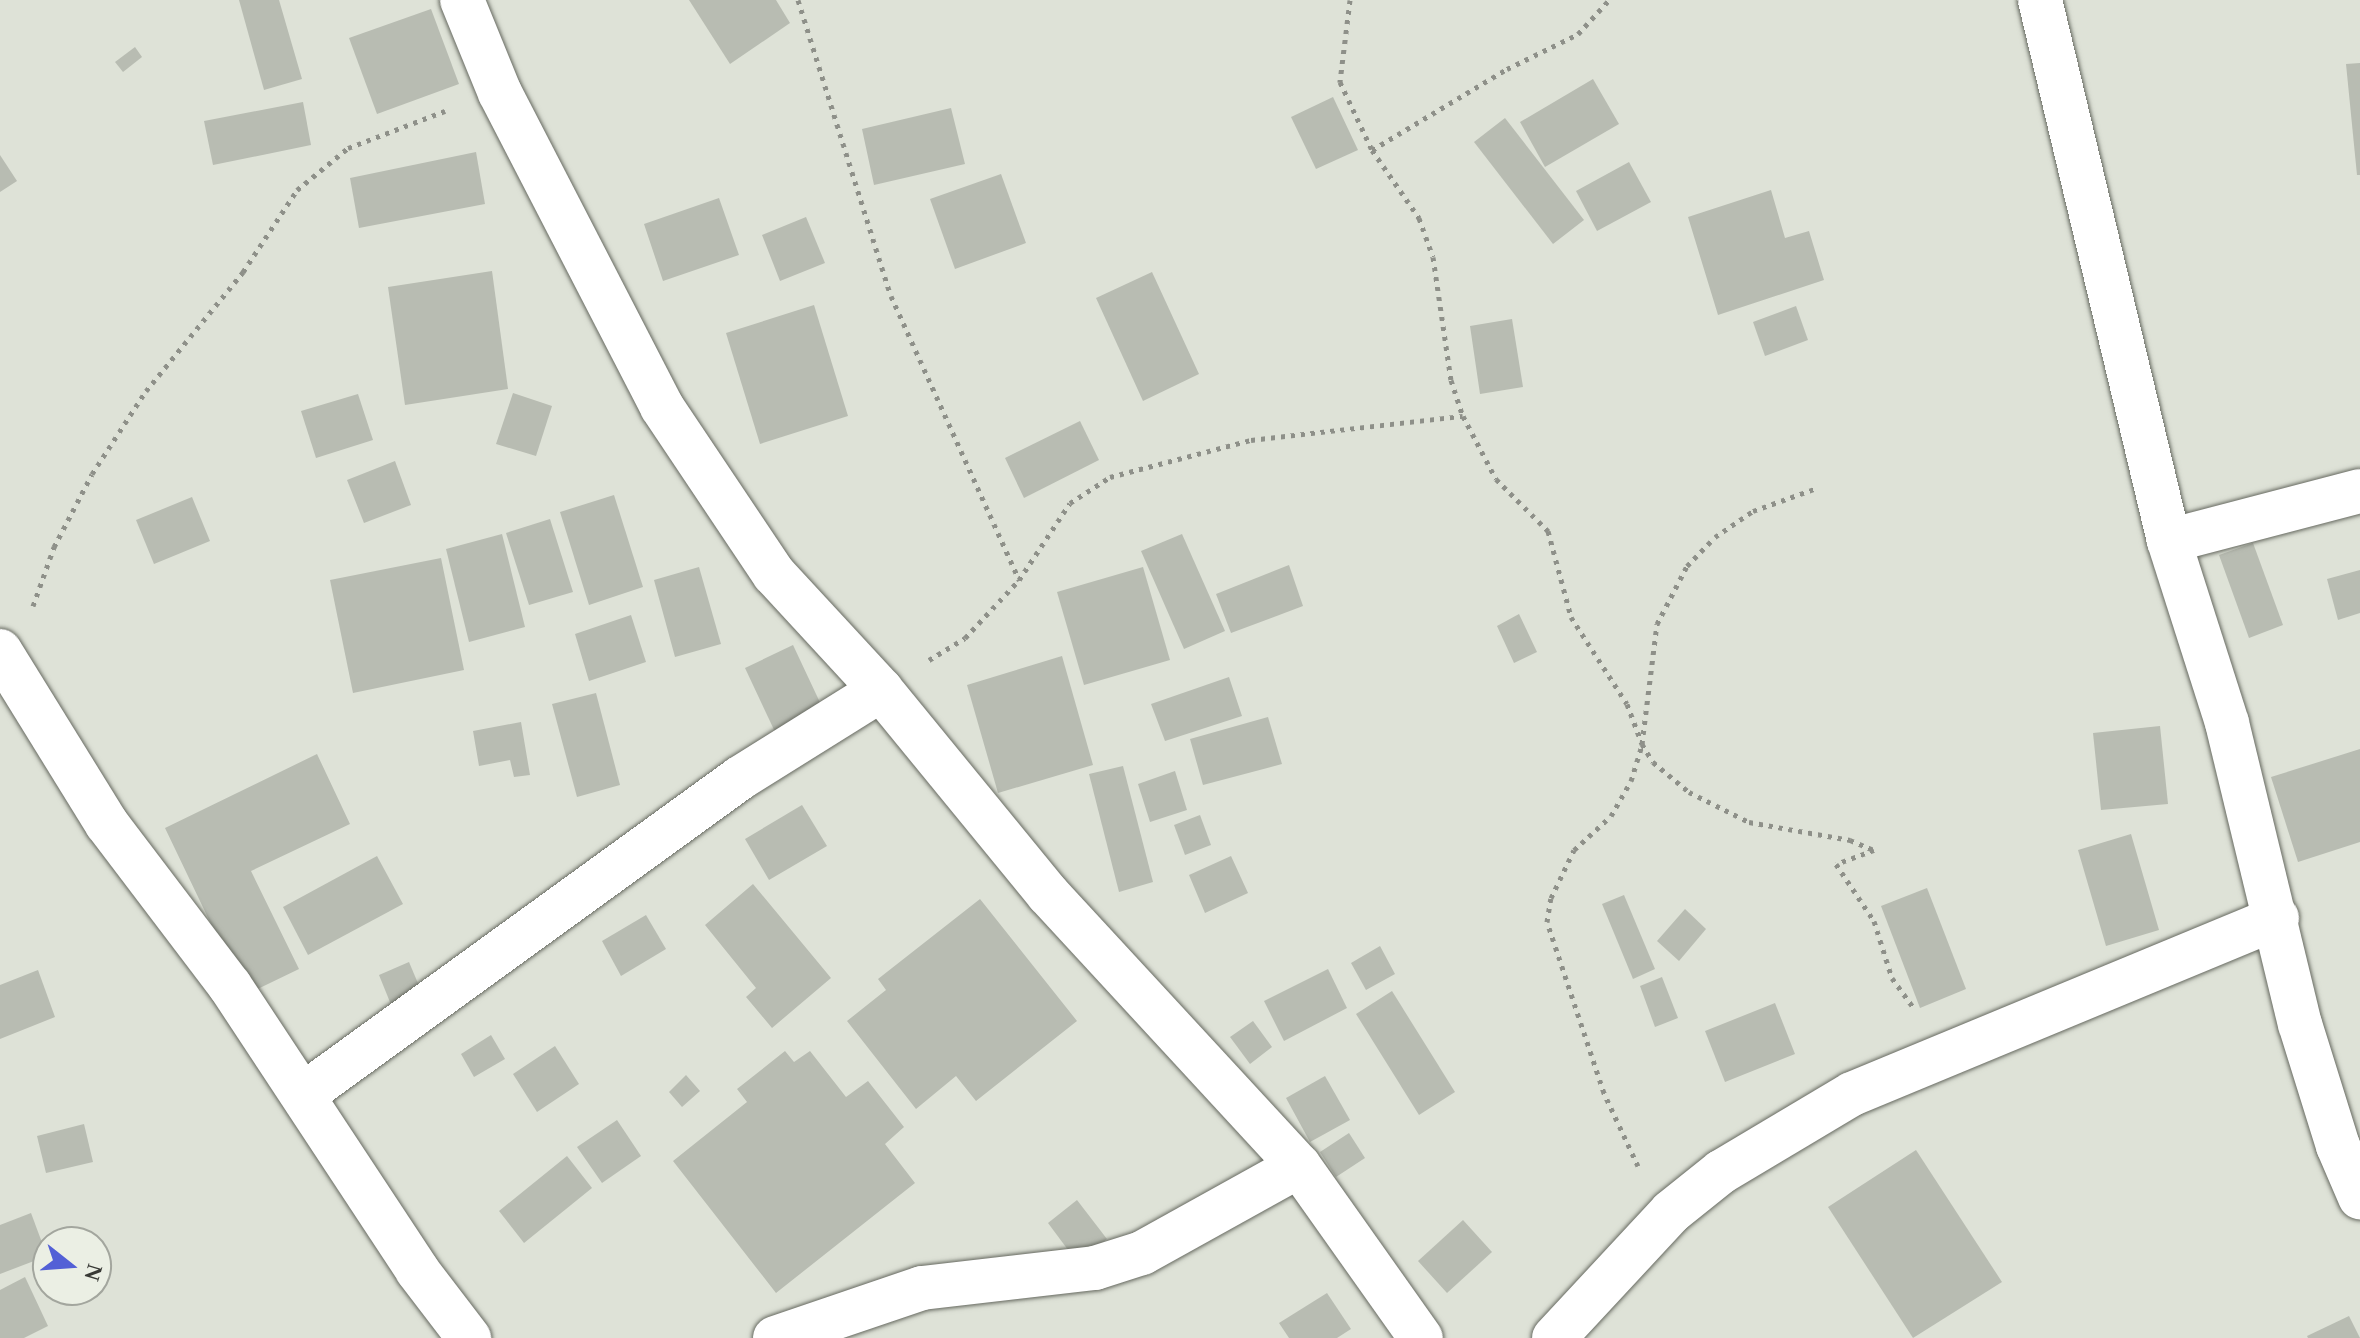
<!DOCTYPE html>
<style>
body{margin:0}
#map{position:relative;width:2360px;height:1338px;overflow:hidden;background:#dee2d7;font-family:Georgia,serif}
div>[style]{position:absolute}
.building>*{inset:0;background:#b8bcb2}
.path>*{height:5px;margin-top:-2.5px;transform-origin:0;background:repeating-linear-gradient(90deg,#8e9089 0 4px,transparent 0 10px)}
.roads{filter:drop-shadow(0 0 2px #666960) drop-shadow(0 0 2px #666960)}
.street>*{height:44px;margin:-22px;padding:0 22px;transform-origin:22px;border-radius:22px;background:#fff}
span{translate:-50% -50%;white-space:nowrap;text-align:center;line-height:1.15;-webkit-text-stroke:6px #ebefe4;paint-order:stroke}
.north{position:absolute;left:32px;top:1226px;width:80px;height:80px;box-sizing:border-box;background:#ebefe4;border:2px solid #a3a69e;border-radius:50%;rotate:107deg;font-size:22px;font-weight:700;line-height:32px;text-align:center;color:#383935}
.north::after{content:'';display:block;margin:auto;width:28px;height:36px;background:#5360d6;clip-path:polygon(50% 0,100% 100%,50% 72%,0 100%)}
</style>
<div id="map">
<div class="building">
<i style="clip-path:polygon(239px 0,279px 0,302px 79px,264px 90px)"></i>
<i style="clip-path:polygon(689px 0,776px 0,790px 23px,730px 64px)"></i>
<i style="clip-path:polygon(431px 9px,459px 84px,377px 114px,349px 38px)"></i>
<i style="clip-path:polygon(135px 47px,142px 57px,123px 72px,115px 62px)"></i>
<i style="clip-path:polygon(2360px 63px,2360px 175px,2357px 175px,2346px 64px)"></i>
<i style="clip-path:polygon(1593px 79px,1619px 124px,1545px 167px,1520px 122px)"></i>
<i style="clip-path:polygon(1333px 97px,1358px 150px,1316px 169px,1291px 117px)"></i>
<i style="clip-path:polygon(303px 102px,311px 145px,213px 165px,204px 121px)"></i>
<i style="clip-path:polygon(951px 108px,965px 164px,874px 185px,862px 129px)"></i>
<i style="clip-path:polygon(1505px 118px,1584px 220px,1553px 244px,1474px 142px)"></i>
<i style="clip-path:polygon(476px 152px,485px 204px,359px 228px,350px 178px)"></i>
<i style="clip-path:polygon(0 155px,17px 181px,0 192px)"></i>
<i style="clip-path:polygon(1629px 162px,1651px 202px,1597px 231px,1576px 191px)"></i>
<i style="clip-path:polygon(1001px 174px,1026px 243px,955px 269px,930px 199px)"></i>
<i style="clip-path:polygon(1771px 190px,1785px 238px,1809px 231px,1824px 280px,1718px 315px,1688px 217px)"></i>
<i style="clip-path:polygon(719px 198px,739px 255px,663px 281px,644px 224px)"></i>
<i style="clip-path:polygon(806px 217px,825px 263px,780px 281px,762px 235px)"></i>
<i style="clip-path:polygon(492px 271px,508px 389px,405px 405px,388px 287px)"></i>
<i style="clip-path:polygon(1152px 272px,1199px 374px,1143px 401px,1096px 298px)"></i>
<i style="clip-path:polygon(814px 305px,848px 416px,760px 444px,726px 333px)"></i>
<i style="clip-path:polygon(1796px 306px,1808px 340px,1765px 356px,1753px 322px)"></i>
<i style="clip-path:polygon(1512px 319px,1523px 387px,1480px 394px,1470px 326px)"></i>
<i style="clip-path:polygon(513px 393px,552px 406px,536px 456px,496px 444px)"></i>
<i style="clip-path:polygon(358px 394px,373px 440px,316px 458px,301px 411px)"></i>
<i style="clip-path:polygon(1080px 421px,1099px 460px,1024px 498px,1005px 458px)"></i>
<i style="clip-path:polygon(395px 461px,411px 505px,364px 523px,347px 480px)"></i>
<i style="clip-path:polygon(614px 495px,643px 587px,589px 605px,560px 512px)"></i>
<i style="clip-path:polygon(192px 497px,210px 541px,154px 564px,136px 520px)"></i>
<i style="clip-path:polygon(550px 519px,573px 592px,529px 605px,506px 533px)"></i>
<i style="clip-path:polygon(502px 534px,525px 627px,469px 642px,446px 549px)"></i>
<i style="clip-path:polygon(1182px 534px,1225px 631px,1184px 649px,1141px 551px)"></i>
<i style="clip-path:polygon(2253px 543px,2283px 625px,2249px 638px,2219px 555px)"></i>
<i style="clip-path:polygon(441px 558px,464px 670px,353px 693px,330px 580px)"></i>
<i style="clip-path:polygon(1289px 565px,1303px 606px,1231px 633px,1216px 594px)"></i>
<i style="clip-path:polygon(699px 567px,721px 644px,675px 657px,654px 580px)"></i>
<i style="clip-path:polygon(1143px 567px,1170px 660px,1084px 685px,1057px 592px)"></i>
<i style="clip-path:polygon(2360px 570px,2360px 613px,2338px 620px,2327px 579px)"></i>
<i style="clip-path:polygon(1519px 614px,1537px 652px,1514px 663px,1497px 626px)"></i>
<i style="clip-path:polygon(631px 615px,646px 662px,589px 681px,575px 634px)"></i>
<i style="clip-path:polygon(793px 645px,824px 711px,776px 734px,745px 668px)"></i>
<i style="clip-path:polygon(1062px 656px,1093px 765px,998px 793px,967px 685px)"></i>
<i style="clip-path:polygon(1229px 677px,1242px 716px,1165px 741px,1151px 704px)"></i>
<i style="clip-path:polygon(596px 693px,620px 785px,577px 797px,552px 704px)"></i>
<i style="clip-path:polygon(1268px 717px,1282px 764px,1203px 785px,1190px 739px)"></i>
<i style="clip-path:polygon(521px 722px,530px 775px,514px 777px,510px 760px,479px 766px,473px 731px)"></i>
<i style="clip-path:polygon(2160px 726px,2168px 804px,2101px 810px,2093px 733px)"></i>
<i style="clip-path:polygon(2360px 749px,2360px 842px,2298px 862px,2271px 777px)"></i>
<i style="clip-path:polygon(317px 754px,350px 824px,251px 871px,299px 969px,245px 995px,165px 828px)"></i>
<i style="clip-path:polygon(1123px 766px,1153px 882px,1119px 892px,1089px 774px)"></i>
<i style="clip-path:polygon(1175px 771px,1187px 810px,1150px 822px,1138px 784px)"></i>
<i style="clip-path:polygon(802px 805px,827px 846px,769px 880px,745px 839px)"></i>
<i style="clip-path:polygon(1200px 815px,1211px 845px,1185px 855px,1174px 825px)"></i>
<i style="clip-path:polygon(2131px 834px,2159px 930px,2106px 946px,2078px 850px)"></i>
<i style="clip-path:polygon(377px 856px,403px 904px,308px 955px,283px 907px)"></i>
<i style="clip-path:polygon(1231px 856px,1248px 893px,1205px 913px,1189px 875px)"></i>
<i style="clip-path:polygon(753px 884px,831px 978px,772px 1028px,746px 997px,756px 988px,705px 925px)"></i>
<i style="clip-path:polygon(1927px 888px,1966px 989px,1920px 1008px,1881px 906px)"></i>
<i style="clip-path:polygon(1624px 895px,1655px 969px,1633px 979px,1602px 904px)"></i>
<i style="clip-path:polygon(980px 899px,1077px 1021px,976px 1101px,956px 1076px,916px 1109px,847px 1021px,886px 990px,878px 979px)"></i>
<i style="clip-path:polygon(1685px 909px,1706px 929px,1679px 961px,1657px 941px)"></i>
<i style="clip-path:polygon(646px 915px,666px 949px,621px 976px,602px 941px)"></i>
<i style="clip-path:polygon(1380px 946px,1395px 974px,1366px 990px,1351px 963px)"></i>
<i style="clip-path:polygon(409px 962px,425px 1000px,394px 1012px,379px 975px)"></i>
<i style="clip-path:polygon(1328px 969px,1347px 1008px,1284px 1041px,1264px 1001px)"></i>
<i style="clip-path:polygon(38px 970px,55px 1017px,0 1039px,0 985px)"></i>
<i style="clip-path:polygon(1662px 977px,1678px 1018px,1655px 1027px,1640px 986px)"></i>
<i style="clip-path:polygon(1392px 991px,1455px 1092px,1419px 1115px,1356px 1014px)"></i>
<i style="clip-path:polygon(1775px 1003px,1795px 1054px,1725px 1082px,1705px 1031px)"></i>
<i style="clip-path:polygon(1253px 1021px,1272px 1047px,1250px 1064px,1230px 1037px)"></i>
<i style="clip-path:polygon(491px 1035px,505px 1059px,474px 1077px,461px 1054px)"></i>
<i style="clip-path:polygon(555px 1046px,579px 1084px,537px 1112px,513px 1074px)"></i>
<i style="clip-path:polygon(785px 1051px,794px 1062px,810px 1051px,846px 1097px,868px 1081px,904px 1127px,885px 1144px,915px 1183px,776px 1293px,673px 1161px,747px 1102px,737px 1089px)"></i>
<i style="clip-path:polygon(686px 1075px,700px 1091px,682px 1107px,669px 1092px)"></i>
<i style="clip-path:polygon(1325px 1076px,1350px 1120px,1310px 1142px,1286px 1098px)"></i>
<i style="clip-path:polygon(617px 1120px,641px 1156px,602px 1183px,577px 1147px)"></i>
<i style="clip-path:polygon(84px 1124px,93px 1162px,46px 1173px,37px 1136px)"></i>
<i style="clip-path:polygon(1349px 1133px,1365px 1158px,1336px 1177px,1320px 1152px)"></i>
<i style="clip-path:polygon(1916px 1150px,2002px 1282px,1913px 1338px,1828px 1207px)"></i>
<i style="clip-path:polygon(567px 1156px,592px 1188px,524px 1243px,499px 1211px)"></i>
<i style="clip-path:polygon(1077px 1200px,1107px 1239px,1077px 1262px,1048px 1223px)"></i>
<i style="clip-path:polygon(31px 1213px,47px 1256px,0 1274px,0 1225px)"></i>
<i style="clip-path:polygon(1463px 1220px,1492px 1252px,1447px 1293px,1418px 1261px)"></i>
<i style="clip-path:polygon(25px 1277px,48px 1326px,24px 1338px,0 1338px,0 1290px)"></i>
<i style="clip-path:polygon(1327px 1293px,1351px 1329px,1337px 1338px,1289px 1338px,1279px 1323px)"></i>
<i style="clip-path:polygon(2349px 1316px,2360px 1338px,2308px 1338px,2307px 1336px)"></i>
</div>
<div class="path">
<i style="left:798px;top:0;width:310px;rotate:72.6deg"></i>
<i style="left:891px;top:296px;width:312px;rotate:65.7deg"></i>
<i style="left:1350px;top:0;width:83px;rotate:97deg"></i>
<i style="left:1340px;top:82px;width:75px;rotate:64.8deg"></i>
<i style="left:1372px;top:150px;width:83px;rotate:55.3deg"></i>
<i style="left:1419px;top:218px;width:41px;rotate:70.3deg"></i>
<i style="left:1433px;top:257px;width:124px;rotate:81.7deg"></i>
<i style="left:1451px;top:380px;width:38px;rotate:72deg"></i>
<i style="left:1463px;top:416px;width:71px;rotate:62.4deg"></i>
<i style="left:1496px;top:479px;width:74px;rotate:45deg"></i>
<i style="left:1548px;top:531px;width:89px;rotate:75deg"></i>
<i style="left:1571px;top:617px;width:103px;rotate:57.2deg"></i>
<i style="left:1627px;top:704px;width:43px;rotate:69.4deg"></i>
<i style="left:1642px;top:744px;width:21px;rotate:59deg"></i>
<i style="left:1653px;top:762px;width:47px;rotate:39.8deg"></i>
<i style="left:1689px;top:792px;width:67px;rotate:26.6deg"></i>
<i style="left:1749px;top:822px;width:103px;rotate:10.1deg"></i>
<i style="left:1850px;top:840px;width:26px;rotate:23deg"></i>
<i style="left:1874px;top:850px;width:40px;rotate:159.8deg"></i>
<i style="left:1836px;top:864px;width:69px;rotate:56.3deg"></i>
<i style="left:1874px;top:921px;width:60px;rotate:72.5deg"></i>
<i style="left:1892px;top:978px;width:37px;rotate:54deg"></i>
<i style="left:1372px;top:150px;width:157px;rotate:-31deg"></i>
<i style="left:1507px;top:69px;width:79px;rotate:-26.2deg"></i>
<i style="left:1578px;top:34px;width:46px;rotate:-47.6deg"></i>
<i style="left:33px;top:606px;width:63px;rotate:-70.4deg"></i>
<i style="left:54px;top:547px;width:82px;rotate:-62.5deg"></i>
<i style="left:92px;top:474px;width:99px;rotate:-57deg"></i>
<i style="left:146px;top:391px;width:154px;rotate:-50.8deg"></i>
<i style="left:243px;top:272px;width:98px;rotate:-56.6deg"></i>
<i style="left:297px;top:190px;width:66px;rotate:-39.5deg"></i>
<i style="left:348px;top:148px;width:104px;rotate:-20.9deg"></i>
<i style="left:929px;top:660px;width:42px;rotate:-31.4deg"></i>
<i style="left:965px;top:638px;width:79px;rotate:-47deg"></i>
<i style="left:1019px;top:580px;width:92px;rotate:-56.5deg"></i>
<i style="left:1070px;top:503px;width:48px;rotate:-33deg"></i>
<i style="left:1110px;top:477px;width:146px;rotate:-14.7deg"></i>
<i style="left:1251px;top:440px;width:213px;rotate:-6.5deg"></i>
<i style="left:1638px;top:1166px;width:81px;rotate:-115deg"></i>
<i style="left:1604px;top:1093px;width:180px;rotate:-108.4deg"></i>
<i style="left:1547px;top:922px;width:24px;rotate:-81deg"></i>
<i style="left:1551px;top:898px;width:53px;rotate:-64.4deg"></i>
<i style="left:1574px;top:850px;width:50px;rotate:-42.6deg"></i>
<i style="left:1611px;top:816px;width:40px;rotate:-60.3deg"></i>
<i style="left:1631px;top:781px;width:39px;rotate:-73deg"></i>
<i style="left:1642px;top:744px;width:121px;rotate:-82.9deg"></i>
<i style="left:1657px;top:624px;width:65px;rotate:-62.7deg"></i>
<i style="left:1687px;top:566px;width:40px;rotate:-46deg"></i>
<i style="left:1715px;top:537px;width:46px;rotate:-34.4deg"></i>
<i style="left:1753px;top:511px;width:65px;rotate:-19.8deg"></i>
</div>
<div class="roads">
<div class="street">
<i style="left:462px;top:0;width:100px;rotate:67.8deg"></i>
<i style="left:500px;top:93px;width:353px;rotate:62.7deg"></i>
<i style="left:662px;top:407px;width:201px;rotate:56.2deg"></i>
<i style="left:774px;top:574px;width:158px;rotate:47.3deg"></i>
<i style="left:881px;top:690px;width:264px;rotate:50.7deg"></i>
<i style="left:1048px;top:894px;width:370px;rotate:47.3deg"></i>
<i style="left:1299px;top:1166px;width:211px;rotate:54.7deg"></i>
<i style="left:2040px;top:0;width:556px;rotate:76.59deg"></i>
<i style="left:2169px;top:541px;width:191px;rotate:72.3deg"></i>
<i style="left:2227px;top:723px;width:310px;rotate:76.4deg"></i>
<i style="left:2300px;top:1024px;width:128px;rotate:72.7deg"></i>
<i style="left:2338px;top:1146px;width:56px;rotate:66.7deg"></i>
<i style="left:2169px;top:541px;width:197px;rotate:-14.7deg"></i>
<i style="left:0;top:651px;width:203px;rotate:58.3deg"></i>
<i style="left:107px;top:824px;width:203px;rotate:52.8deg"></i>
<i style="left:230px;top:986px;width:340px;rotate:56.6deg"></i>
<i style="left:417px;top:1270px;width:86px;rotate:52.6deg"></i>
<i style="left:304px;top:1094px;width:538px;rotate:-35.93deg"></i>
<i style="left:740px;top:778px;width:166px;rotate:-32deg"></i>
<i style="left:775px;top:1338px;width:155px;rotate:-18.8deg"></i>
<i style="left:922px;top:1288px;width:174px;rotate:-6.6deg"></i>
<i style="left:1095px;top:1268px;width:49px;rotate:-17.7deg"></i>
<i style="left:1142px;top:1253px;width:179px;rotate:-29deg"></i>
<i style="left:1554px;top:1338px;width:172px;rotate:-47.1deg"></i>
<i style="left:1671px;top:1212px;width:64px;rotate:-38.7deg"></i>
<i style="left:1721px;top:1172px;width:152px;rotate:-30.8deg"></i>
<i style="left:1852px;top:1094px;width:460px;rotate:-22.5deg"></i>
</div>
</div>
<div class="north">N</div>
</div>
